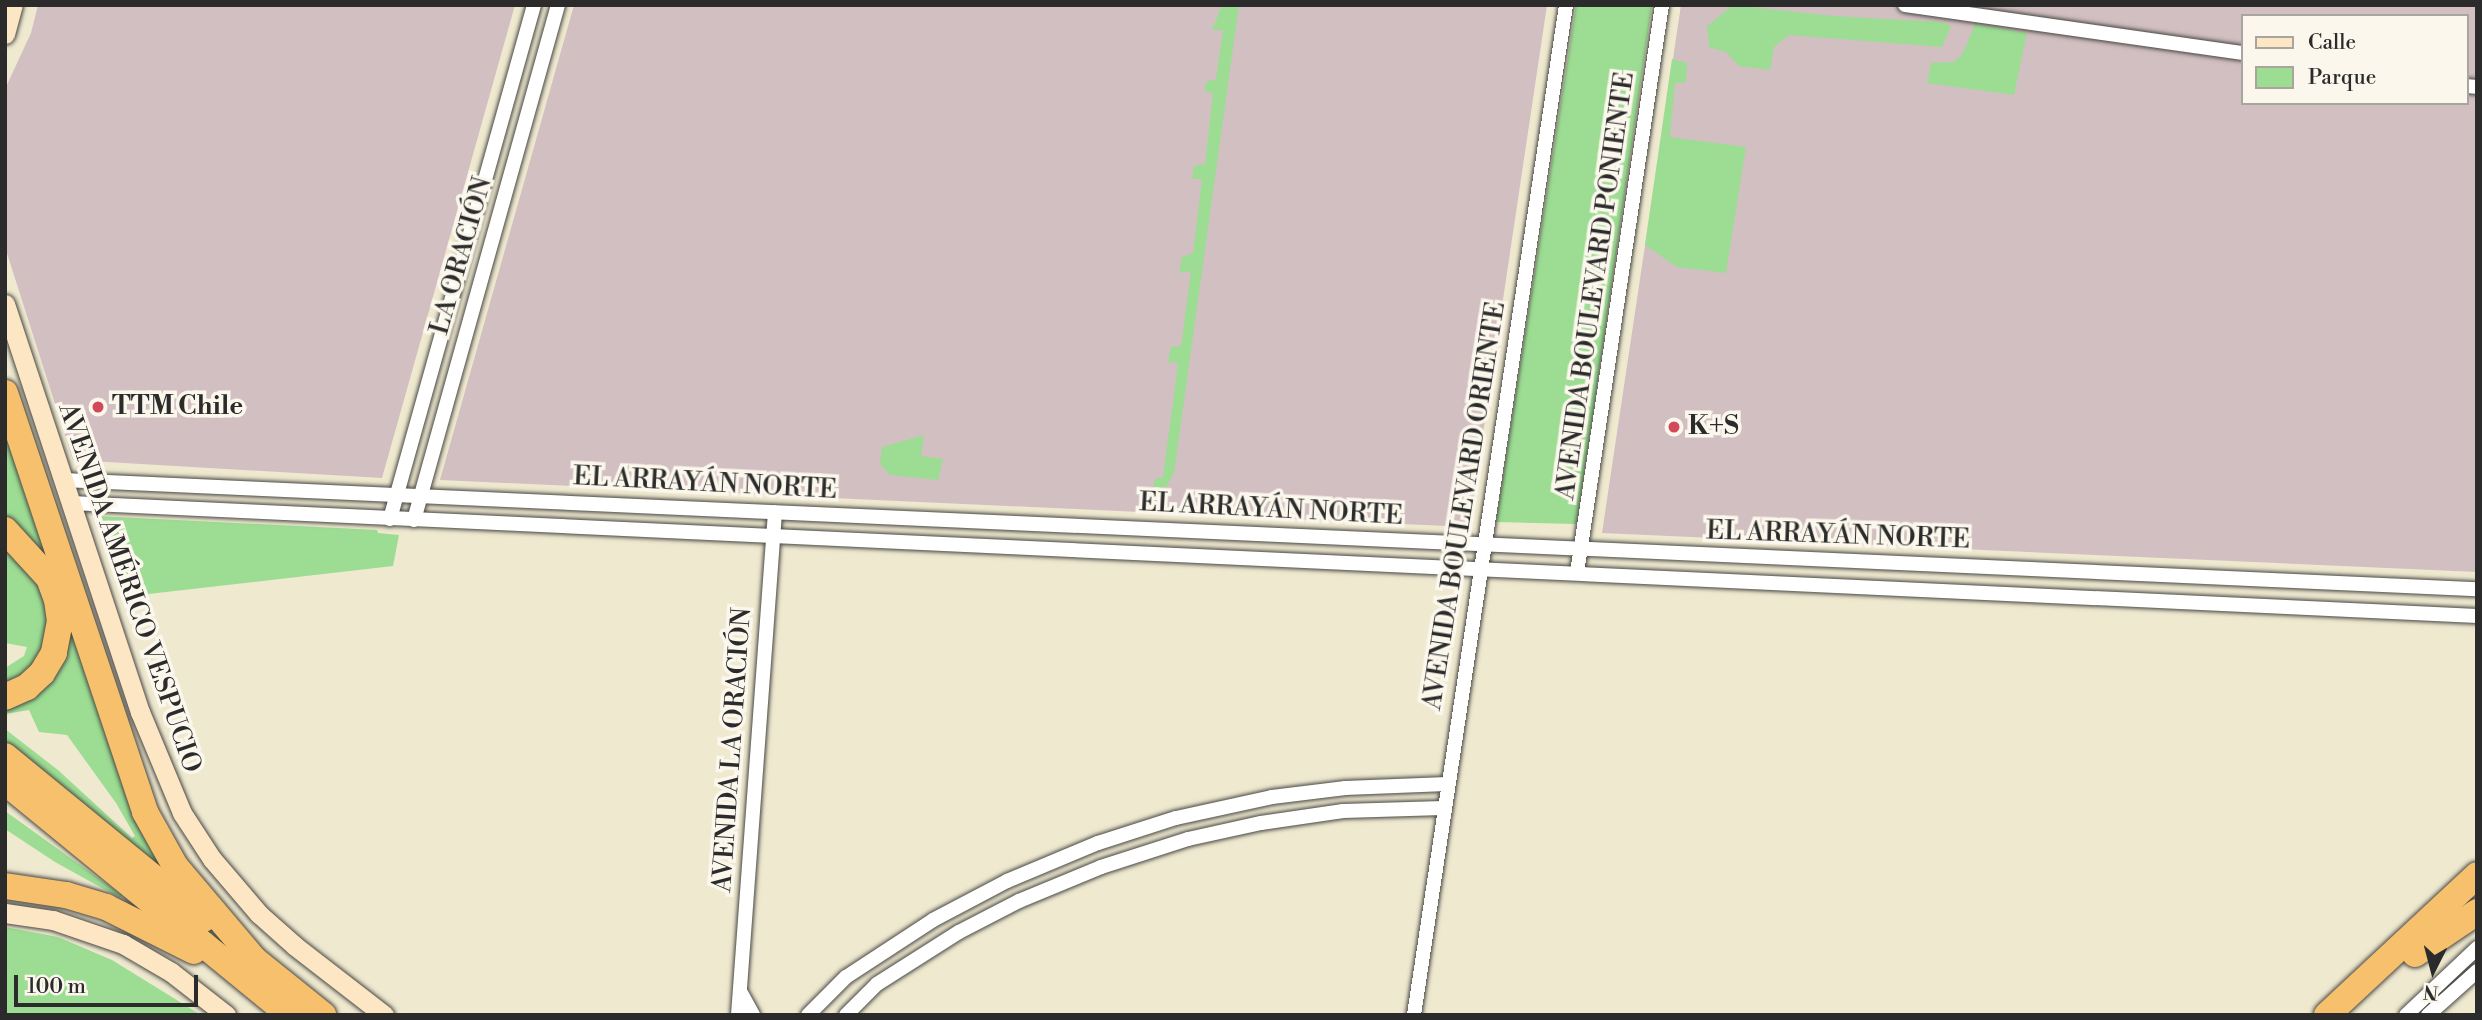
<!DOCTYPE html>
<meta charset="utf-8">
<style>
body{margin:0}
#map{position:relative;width:2482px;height:1020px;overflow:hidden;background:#efe9d0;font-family:"Libre Bodoni",serif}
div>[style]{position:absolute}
.industrial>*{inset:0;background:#d2bfc1}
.green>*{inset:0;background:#9cdd93}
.roads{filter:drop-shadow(0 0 2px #484844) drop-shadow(0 0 2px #484844)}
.street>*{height:14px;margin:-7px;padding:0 7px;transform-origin:7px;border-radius:7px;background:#fff}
.secondary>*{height:19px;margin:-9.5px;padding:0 9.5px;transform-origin:9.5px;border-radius:9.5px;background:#fce6c4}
.highway>*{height:26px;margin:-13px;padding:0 13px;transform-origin:13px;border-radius:13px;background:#f7c06c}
.dots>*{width:19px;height:19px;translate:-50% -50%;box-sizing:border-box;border:4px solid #fbf7ec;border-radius:50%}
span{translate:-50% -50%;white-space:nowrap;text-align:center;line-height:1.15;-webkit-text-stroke:7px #fbf7ec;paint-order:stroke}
.street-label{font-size:26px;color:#2b2b2b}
.poi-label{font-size:26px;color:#2b2b2b;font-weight:700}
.left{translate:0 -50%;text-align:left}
.frame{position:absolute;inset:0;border:7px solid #2b2b2b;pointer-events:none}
.legend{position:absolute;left:2241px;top:14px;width:228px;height:91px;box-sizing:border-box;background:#fbf7ec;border:2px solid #a8a59f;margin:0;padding:9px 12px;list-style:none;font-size:21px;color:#2b2b2b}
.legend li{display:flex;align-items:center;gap:14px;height:35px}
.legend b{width:35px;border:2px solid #a8a59f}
.north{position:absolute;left:2398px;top:936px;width:70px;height:70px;-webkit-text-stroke:5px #fbf7ec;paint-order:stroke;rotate:186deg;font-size:19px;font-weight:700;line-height:28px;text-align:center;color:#2b2b2b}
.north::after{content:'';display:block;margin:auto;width:24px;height:32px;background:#2b2b2b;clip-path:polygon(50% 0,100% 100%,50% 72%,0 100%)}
.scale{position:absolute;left:14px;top:975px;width:184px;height:32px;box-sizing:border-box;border:4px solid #2b2b2b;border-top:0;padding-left:9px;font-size:21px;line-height:24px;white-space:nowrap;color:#2b2b2b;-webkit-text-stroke:5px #fbf7ec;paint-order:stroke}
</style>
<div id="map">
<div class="industrial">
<i style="clip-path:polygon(38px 5px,515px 5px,382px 478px,73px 460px,5px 247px,5px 89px,31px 33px)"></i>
<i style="clip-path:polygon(574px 5px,1547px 5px,1469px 527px,440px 480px)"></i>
<i style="clip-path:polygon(evenodd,1681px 5px,2477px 5px,2477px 572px,1602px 533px,1681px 5px,2242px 16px,2466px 16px,2466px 103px,2242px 103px,2242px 16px)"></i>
</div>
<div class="green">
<i style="clip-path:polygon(1222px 5px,1239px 5px,1174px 473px,1167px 486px,1154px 493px,1154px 480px,1163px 477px,1178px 363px,1168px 362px,1171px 347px,1181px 346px,1191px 271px,1179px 273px,1182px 257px,1193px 253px,1202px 179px,1192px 179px,1194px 166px,1205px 164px,1213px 93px,1205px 92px,1206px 82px,1216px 79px,1223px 30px,1212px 30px)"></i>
<i style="clip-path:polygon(1576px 5px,1652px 5px,1577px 524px,1496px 522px)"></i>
<i style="clip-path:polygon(1733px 5px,1833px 16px,1942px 22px,1951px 26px,1942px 47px,1789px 35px,1774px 47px,1770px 70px,1739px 66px,1726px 52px,1709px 47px,1707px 26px)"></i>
<i style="clip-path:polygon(1975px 24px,2027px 33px,2014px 95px,1927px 83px,1931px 63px,1954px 62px,1963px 53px)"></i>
<i style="clip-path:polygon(1672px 59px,1687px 63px,1686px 82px,1675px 83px,1670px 137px,1746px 147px,1726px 273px,1677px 267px,1645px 245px)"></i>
<i style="clip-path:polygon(5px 405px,53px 555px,44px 560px,5px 523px)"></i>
<i style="clip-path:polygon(924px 435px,921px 456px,943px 459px,938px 480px,890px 475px,880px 464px,882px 447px)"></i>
<i style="clip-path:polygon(96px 516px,377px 530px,378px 533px,399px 535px,393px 566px,122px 597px)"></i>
<i style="clip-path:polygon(5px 541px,44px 587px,50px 637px,31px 669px,5px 686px,5px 668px,24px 656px,27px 647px,5px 643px)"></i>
<i style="clip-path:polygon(73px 627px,167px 875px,5px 748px,5px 729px,58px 770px,132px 838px,135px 836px,116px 803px,67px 735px,39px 732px,29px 710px,5px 714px,5px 702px)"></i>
<i style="clip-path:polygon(5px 811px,122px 895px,120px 898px,55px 862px,5px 829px)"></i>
<i style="clip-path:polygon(5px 927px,58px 937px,112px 960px,201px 1015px,5px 1015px)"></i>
</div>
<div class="roads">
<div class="street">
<i style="left:1905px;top:5px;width:340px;rotate:8.1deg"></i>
<i style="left:2466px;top:86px;width:11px;rotate:5deg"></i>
<i style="left:63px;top:480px;width:2416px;rotate:2.59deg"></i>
<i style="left:71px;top:503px;width:2409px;rotate:2.69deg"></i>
<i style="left:390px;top:519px;width:534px;rotate:-74.35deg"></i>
<i style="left:414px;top:520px;width:535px;rotate:-74.38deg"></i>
<i style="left:1577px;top:573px;width:574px;rotate:-81.49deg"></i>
<i style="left:741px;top:993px;width:25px;rotate:61deg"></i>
<i style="left:738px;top:1015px;width:504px;rotate:-85.79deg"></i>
<i style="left:808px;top:1015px;width:54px;rotate:-45deg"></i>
<i style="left:846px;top:977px;width:104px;rotate:-33.2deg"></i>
<i style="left:933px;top:920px;width:84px;rotate:-27.8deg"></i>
<i style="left:1007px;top:881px;width:99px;rotate:-22.7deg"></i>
<i style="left:1098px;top:843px;width:82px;rotate:-17.8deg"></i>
<i style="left:1176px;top:818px;width:98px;rotate:-12.3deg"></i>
<i style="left:1272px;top:797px;width:74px;rotate:-7deg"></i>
<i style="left:1345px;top:788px;width:102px;rotate:-2.2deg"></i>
<i style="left:846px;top:1015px;width:44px;rotate:-45deg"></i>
<i style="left:877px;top:984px;width:97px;rotate:-32.4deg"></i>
<i style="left:959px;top:932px;width:68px;rotate:-27.3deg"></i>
<i style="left:1019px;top:901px;width:89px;rotate:-22.5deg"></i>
<i style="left:1101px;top:867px;width:91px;rotate:-17.8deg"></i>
<i style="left:1188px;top:839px;width:75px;rotate:-12.4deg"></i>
<i style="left:1261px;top:823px;width:83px;rotate:-8.3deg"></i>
<i style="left:1343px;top:811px;width:100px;rotate:-1.7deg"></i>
<i style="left:1414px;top:1015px;width:1021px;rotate:-81.44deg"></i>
<i style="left:2406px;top:1015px;width:98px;rotate:-43.3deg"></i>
<i style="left:2428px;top:1015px;width:66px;rotate:-41.9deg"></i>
</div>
<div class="secondary">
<i style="left:5px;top:34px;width:30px;rotate:-75deg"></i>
<i style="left:5px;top:304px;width:430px;rotate:71.7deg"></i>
<i style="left:140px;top:712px;width:109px;rotate:67.4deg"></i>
<i style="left:182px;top:813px;width:55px;rotate:56.9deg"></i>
<i style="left:212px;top:859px;width:72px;rotate:49.5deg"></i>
<i style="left:259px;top:914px;width:48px;rotate:41.6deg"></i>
<i style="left:295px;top:946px;width:113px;rotate:37.8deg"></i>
<i style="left:5px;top:913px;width:49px;rotate:8.3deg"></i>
<i style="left:53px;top:920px;width:74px;rotate:18.9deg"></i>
<i style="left:123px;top:944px;width:56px;rotate:30.3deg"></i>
<i style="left:171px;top:972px;width:70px;rotate:38deg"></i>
</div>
<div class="highway">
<i style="left:5px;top:393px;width:442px;rotate:71.5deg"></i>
<i style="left:145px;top:812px;width:62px;rotate:60.9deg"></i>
<i style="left:175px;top:866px;width:122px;rotate:49.7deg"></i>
<i style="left:5px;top:530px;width:65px;rotate:47.5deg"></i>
<i style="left:49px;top:578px;width:23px;rotate:70deg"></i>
<i style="left:57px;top:600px;width:21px;rotate:82deg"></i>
<i style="left:60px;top:621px;width:33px;rotate:101deg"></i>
<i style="left:54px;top:653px;width:23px;rotate:121deg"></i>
<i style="left:42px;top:673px;width:21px;rotate:137deg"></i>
<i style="left:27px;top:687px;width:24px;rotate:156deg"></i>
<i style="left:5px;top:756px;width:257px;rotate:39.3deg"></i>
<i style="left:5px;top:782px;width:368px;rotate:39.3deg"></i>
<i style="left:5px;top:886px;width:62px;rotate:8.4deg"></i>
<i style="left:66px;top:895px;width:42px;rotate:16.7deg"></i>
<i style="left:106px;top:907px;width:98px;rotate:26.6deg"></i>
<i style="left:240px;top:948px;width:107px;rotate:38.9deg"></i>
<i style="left:2415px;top:954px;width:75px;rotate:-34.1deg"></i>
<i style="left:2327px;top:1015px;width:205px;rotate:-43deg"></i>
</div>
</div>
<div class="dots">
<i style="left:98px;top:407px;background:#d1495b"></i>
<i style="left:1674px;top:427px;background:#d1495b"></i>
</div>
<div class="street-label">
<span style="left:462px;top:256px;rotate:-74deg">LA ORACIÓN</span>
<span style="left:1596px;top:286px;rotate:-82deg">AVENIDA BOULEVARD PONIENTE</span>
<span style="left:705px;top:484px;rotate:3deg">EL ARRAYÁN NORTE</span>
<span style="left:1465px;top:506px;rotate:-81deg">AVENIDA BOULEVARD ORIENTE</span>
<span style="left:1271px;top:510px;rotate:3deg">EL ARRAYÁN NORTE</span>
<span style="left:1838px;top:536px;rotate:2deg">EL ARRAYÁN NORTE</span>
<span style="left:129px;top:588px;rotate:71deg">AVENIDA AMÉRICO VESPUCIO</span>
<span style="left:733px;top:750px;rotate:-86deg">AVENIDA LA ORACIÓN</span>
</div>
<div class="poi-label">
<span class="left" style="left:112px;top:407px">TTM Chile</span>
<span class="left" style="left:1688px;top:427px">K+S</span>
</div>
<div class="frame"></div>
<ul class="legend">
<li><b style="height:9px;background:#fce6c4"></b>Calle</li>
<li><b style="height:19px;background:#9cdd93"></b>Parque</li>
</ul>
<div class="north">N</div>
<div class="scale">100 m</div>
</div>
